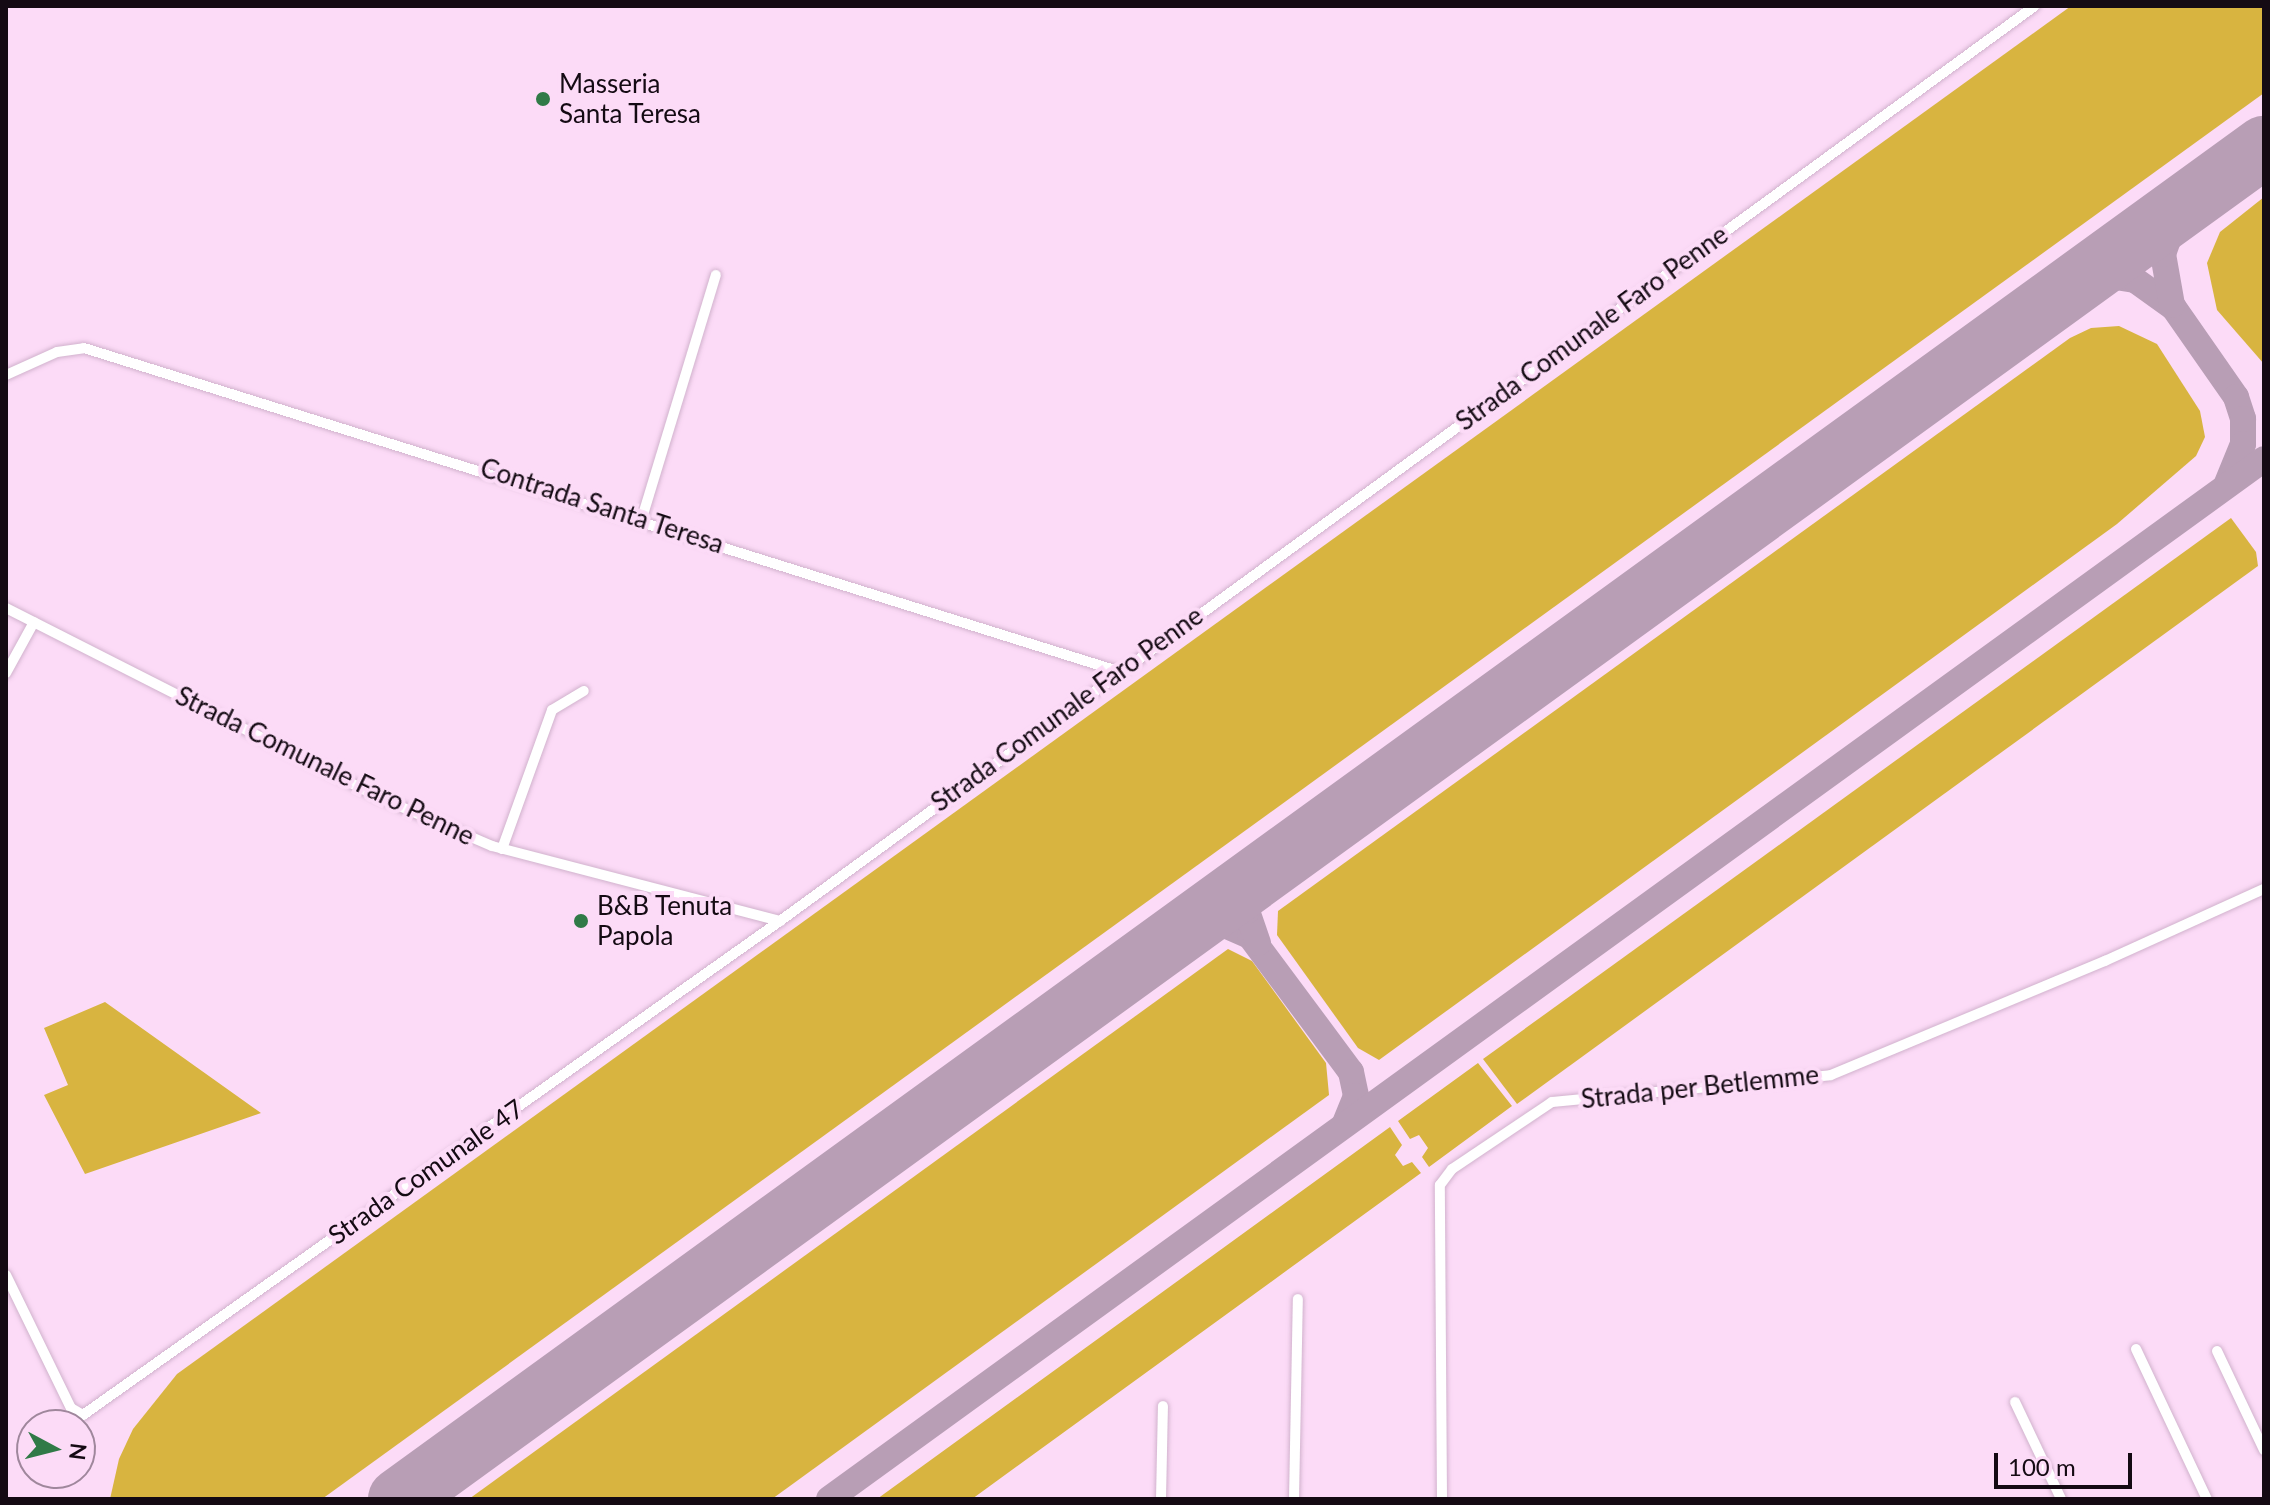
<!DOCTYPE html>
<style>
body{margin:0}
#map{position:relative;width:2270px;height:1505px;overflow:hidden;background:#fcdbf7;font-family:Lato,sans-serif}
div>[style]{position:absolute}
.green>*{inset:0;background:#d8b440}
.taxiway>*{height:26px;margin:-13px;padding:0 13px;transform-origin:13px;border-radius:13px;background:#b89eb5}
.runway>*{height:62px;margin:-31px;padding:0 31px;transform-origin:31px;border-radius:31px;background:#b89eb5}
.roads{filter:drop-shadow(0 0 2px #d1b2cd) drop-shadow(0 0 2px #d1b2cd)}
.minor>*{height:10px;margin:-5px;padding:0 5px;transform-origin:5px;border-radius:5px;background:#fff}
.dots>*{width:22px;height:22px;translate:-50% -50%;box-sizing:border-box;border:4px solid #fcdbf7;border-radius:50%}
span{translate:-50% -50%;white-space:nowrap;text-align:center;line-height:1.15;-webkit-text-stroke:8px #fcdbf7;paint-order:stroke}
.poi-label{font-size:26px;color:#140a13}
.left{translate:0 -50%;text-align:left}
.street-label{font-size:26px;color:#140a13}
.frame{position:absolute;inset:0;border:8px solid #140a13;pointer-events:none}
.north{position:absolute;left:16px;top:1409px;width:80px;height:80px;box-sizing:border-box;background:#fcdbf7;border:2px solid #9f879c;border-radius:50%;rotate:97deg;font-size:22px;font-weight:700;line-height:32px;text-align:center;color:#140a13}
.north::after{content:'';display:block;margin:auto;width:28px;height:36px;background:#307a47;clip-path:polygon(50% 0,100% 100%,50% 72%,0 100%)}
.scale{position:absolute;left:1994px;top:1453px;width:138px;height:36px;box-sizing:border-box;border:4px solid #140a13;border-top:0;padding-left:10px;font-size:24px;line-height:28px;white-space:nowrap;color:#140a13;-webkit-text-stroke:6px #fcdbf7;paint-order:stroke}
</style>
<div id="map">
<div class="green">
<i style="clip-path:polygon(2071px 6px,2264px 6px,2264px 93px,322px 1499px,110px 1499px,119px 1459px,133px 1429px,177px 1374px)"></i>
<i style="clip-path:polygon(2264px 197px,2264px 364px,2217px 310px,2207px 263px,2220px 232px)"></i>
<i style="clip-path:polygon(2119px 326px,2157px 344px,2200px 411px,2205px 437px,2196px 456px,2117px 524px,1379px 1060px,1358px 1048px,1277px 935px,1278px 911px,2070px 338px,2091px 328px)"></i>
<i style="clip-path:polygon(2231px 518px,2256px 552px,2258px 566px,1517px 1104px,1483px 1059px)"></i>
<i style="clip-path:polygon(1228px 949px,1252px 961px,1326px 1063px,1329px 1095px,772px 1499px,469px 1499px)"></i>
<i style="clip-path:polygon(105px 1002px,261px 1113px,85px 1174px,44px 1095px,68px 1085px,44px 1028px)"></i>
<i style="clip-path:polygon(1478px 1063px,1512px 1106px,1429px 1167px,1422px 1157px,1428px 1148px,1419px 1135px,1410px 1139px,1398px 1121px)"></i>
<i style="clip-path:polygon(1390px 1127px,1402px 1145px,1395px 1155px,1403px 1166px,1412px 1162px,1421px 1173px,972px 1499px,877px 1499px)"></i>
</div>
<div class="taxiway">
<i style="left:2079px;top:282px;width:25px;rotate:-16deg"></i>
<i style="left:2103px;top:275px;width:32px;rotate:9deg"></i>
<i style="left:2135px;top:280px;width:48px;rotate:35.7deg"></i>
<i style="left:2174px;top:308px;width:108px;rotate:55.1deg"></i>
<i style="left:2236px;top:397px;width:23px;rotate:72deg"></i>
<i style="left:2243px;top:419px;width:25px;rotate:90deg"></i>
<i style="left:2243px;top:444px;width:42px;rotate:112.3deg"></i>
<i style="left:2172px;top:305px;width:52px;rotate:-100deg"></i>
<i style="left:2163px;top:254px;width:48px;rotate:-70.4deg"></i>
<i style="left:1175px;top:937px;width:46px;rotate:-19.2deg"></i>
<i style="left:1218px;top:922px;width:35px;rotate:24deg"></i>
<i style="left:1250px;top:936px;width:169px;rotate:53.4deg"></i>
<i style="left:1351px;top:1072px;width:25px;rotate:78deg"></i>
<i style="left:1356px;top:1096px;width:31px;rotate:112deg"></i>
<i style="left:1258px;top:943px;width:34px;rotate:-109deg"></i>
<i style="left:1247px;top:911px;width:32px;rotate:-64deg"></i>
<i style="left:1261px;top:882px;width:28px;rotate:-49deg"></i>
<i style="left:829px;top:1499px;width:1772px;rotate:-35.93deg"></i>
</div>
<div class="runway">
<i style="left:399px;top:1499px;width:2304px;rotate:-35.94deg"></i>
</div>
<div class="roads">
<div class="minor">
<i style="left:6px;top:375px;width:56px;rotate:-24.3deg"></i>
<i style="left:57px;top:352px;width:27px;rotate:-8deg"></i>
<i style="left:84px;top:348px;width:1083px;rotate:17.35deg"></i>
<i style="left:642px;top:518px;width:254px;rotate:-73.1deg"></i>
<i style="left:6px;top:608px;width:415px;rotate:26.9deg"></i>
<i style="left:376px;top:796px;width:126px;rotate:23.3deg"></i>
<i style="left:492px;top:846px;width:298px;rotate:14.6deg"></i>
<i style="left:6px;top:673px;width:58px;rotate:-61.2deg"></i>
<i style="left:502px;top:849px;width:148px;rotate:-70.2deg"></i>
<i style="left:552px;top:710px;width:37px;rotate:-31deg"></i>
<i style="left:6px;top:1275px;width:148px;rotate:64deg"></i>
<i style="left:71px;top:1408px;width:14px;rotate:30deg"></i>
<i style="left:83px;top:1415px;width:854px;rotate:-35.33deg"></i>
<i style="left:780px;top:921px;width:1553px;rotate:-36.1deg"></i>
<i style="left:2136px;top:1349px;width:166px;rotate:64.7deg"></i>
<i style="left:2217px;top:1351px;width:110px;rotate:64.6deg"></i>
<i style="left:2015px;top:1402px;width:107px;rotate:64.6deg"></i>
<i style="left:1161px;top:1499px;width:93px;rotate:-88.8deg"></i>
<i style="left:1294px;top:1499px;width:200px;rotate:-88.9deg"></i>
<i style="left:1442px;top:1499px;width:314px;rotate:-90.4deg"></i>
<i style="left:1440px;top:1185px;width:20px;rotate:-53deg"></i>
<i style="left:1452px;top:1169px;width:120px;rotate:-33.8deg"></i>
<i style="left:1552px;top:1102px;width:280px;rotate:-5.5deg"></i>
<i style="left:1831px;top:1075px;width:297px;rotate:-22.6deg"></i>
<i style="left:2105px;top:961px;width:175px;rotate:-24.4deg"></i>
</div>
</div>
<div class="dots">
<i style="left:543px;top:99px;background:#307a47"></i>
<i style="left:581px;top:921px;background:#307a47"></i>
</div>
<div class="poi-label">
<span class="left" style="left:559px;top:99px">Masseria<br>Santa Teresa</span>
<span class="left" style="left:597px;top:921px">B&amp;B Tenuta<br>Papola</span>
</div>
<div class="street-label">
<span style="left:1592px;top:328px;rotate:-36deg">Strada Comunale Faro Penne</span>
<span style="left:602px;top:506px;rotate:18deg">Contrada Santa Teresa</span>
<span style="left:1067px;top:709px;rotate:-36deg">Strada Comunale Faro Penne</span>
<span style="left:325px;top:766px;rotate:26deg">Strada Comunale Faro Penne</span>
<span style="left:1700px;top:1087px;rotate:-6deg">Strada per Betlemme</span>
<span style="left:426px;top:1172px;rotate:-35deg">Strada Comunale 47</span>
</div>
<div class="frame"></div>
<div class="north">N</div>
<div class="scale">100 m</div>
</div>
